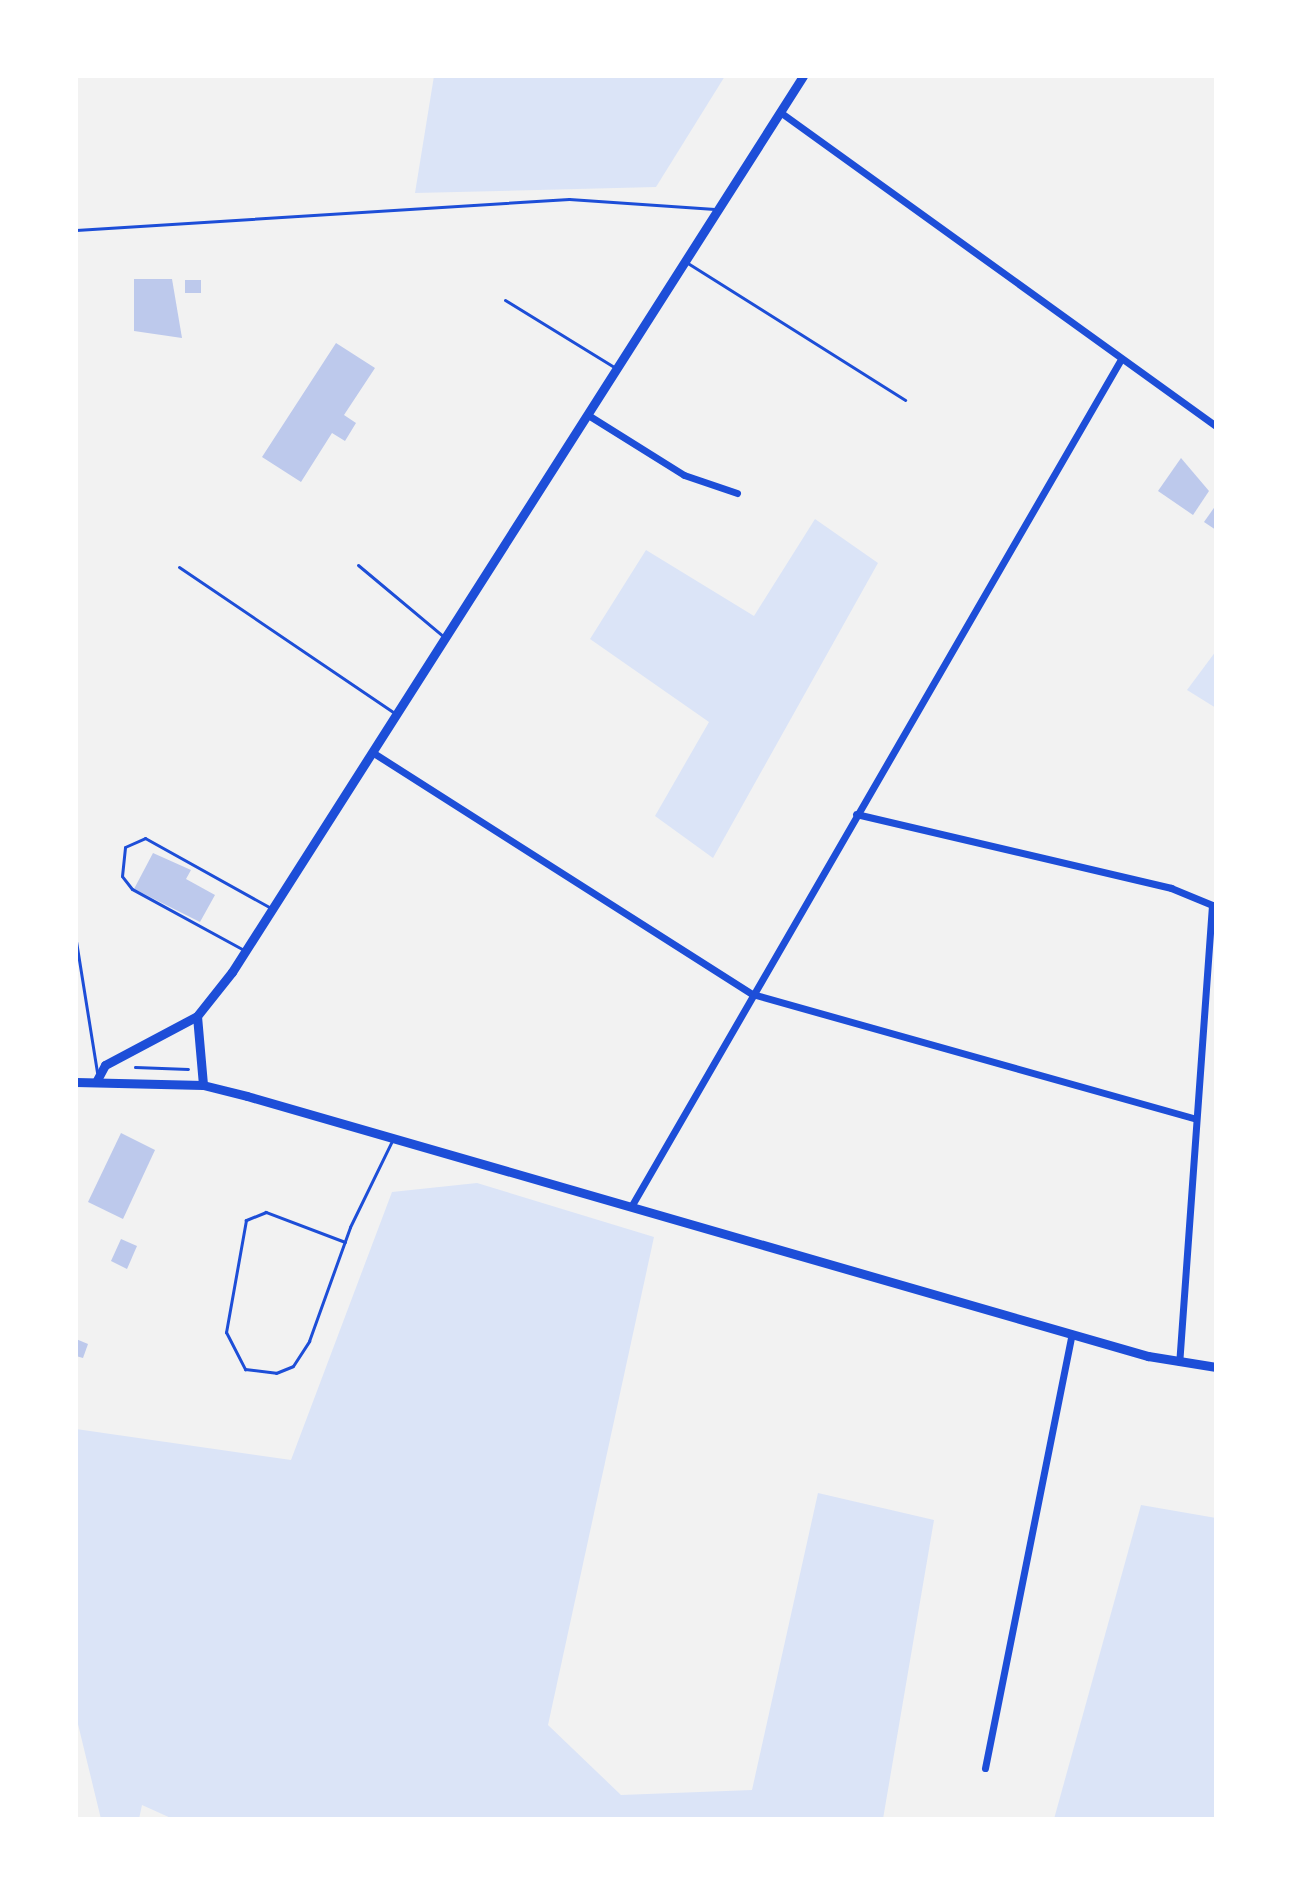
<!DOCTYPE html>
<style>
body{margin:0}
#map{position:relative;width:1292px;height:1895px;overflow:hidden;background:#f2f2f2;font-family:"Noto Sans",sans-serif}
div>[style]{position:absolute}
.green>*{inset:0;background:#dbe4f7}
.building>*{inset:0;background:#bdc9ec}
.path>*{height:3px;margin:-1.5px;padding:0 1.5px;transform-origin:1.5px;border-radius:1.5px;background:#1d4ed8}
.service>*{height:3px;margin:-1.5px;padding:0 1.5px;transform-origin:1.5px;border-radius:1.5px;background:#1d4ed8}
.minor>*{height:7px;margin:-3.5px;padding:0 3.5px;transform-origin:3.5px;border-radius:3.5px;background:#1d4ed8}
.tertiary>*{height:9px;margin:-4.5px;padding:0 4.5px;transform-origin:4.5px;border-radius:4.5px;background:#1d4ed8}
span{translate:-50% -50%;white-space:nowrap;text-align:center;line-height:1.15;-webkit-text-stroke:6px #fff;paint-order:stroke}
.frame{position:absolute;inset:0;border:78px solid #fff;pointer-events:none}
</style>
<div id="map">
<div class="green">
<i style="clip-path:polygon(434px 76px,725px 76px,656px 187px,415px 193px)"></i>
<i style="clip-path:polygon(815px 519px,878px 563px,713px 858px,655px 816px,709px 722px,590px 639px,646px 550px,754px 616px)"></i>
<i style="clip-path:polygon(1216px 651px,1216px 708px,1187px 690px)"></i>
<i style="clip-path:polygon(477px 1183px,654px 1237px,548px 1725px,621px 1795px,752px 1790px,818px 1493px,934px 1520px,883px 1819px,173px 1819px,142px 1805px,139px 1819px,101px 1819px,76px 1716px,76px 1429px,291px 1460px,392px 1192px)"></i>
<i style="clip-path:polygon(1141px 1505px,1216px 1518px,1216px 1819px,1054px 1819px)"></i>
</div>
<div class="building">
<i style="clip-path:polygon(134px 279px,172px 279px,182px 338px,134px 331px)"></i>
<i style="clip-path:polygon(185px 280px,201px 280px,201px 293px,185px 293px)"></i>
<i style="clip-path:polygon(336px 343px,375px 368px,344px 415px,356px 423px,345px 441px,332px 433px,301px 482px,262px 457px)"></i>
<i style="clip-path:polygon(1181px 458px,1209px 491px,1193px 515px,1158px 491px)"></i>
<i style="clip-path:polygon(1216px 505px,1216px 530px,1204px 522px)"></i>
<i style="clip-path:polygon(153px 853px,191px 870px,186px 879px,215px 895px,200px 922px,134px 889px)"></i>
<i style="clip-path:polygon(121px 1133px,155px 1150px,123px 1219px,88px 1202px)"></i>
<i style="clip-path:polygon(121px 1239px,137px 1246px,127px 1269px,111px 1261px)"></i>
<i style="clip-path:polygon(76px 1339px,88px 1344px,83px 1358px,76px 1356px)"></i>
</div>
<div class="path">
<i style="left:135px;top:1067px;width:53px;rotate:2.2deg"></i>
</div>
<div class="service">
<i style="left:76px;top:230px;width:494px;rotate:-3.6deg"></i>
<i style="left:569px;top:199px;width:146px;rotate:3.9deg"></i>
<i style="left:686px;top:262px;width:259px;rotate:32.2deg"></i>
<i style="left:505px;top:300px;width:128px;rotate:31.6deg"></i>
<i style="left:358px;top:565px;width:112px;rotate:39.9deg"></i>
<i style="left:179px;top:567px;width:258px;rotate:34.1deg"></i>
<i style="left:76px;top:941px;width:133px;rotate:80.9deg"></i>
<i style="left:242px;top:949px;width:125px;rotate:-151.4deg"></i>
<i style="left:132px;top:889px;width:16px;rotate:-128deg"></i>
<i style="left:122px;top:876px;width:29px;rotate:-84deg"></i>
<i style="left:125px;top:847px;width:22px;rotate:-24deg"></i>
<i style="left:145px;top:838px;width:142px;rotate:29.1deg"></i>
<i style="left:345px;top:1242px;width:85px;rotate:-159.2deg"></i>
<i style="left:266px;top:1212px;width:22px;rotate:158deg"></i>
<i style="left:246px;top:1220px;width:114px;rotate:100.1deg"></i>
<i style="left:226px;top:1332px;width:42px;rotate:62.8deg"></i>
<i style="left:245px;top:1369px;width:31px;rotate:7deg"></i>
<i style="left:276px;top:1373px;width:18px;rotate:-22deg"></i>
<i style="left:293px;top:1366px;width:30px;rotate:-57deg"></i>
<i style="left:309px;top:1341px;width:121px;rotate:-70.2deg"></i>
<i style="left:350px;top:1227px;width:96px;rotate:-64deg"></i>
</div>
<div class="minor">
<i style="left:780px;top:112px;width:537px;rotate:35.76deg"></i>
<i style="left:588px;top:415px;width:113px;rotate:32deg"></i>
<i style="left:684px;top:475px;width:56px;rotate:18.8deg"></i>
<i style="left:372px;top:752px;width:451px;rotate:32.5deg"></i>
<i style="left:752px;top:994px;width:461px;rotate:15.7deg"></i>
<i style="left:856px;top:814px;width:324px;rotate:13.2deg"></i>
<i style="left:1171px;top:888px;width:44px;rotate:22.5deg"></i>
<i style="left:1212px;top:905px;width:458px;rotate:94.1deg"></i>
<i style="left:632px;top:1205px;width:977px;rotate:-59.97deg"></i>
<i style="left:985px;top:1768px;width:443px;rotate:-78.7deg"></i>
</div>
<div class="tertiary">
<i style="left:197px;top:1016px;width:69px;rotate:85deg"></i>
<i style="left:97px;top:1080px;width:17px;rotate:-62deg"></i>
<i style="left:105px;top:1065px;width:104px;rotate:-28deg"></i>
<i style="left:197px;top:1016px;width:56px;rotate:-51.5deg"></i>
<i style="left:232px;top:972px;width:1062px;rotate:-57.49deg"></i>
<i style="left:76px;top:1082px;width:127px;rotate:1.4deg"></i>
<i style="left:203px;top:1085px;width:45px;rotate:14deg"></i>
<i style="left:247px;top:1096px;width:938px;rotate:16.1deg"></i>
<i style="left:1148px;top:1356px;width:69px;rotate:9.2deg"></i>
</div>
<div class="frame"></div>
</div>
